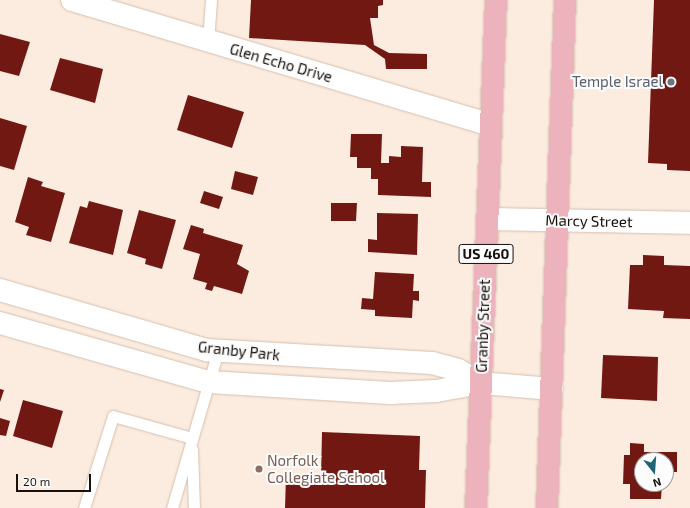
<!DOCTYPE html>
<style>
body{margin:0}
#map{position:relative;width:690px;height:508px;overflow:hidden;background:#fcecdf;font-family:"Exo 2",sans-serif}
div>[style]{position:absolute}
.building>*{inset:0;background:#711812}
.roads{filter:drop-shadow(0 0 1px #d4c0b1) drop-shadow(0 0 1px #d4c0b1)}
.lane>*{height:11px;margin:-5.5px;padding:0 5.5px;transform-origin:5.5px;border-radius:5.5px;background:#fff}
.street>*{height:22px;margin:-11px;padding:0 11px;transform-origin:11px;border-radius:11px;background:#fff}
.primary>*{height:22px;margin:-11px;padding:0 11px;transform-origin:11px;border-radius:11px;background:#ecb3bc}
.dots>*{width:11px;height:11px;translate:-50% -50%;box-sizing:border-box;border:2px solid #fcfcfc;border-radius:50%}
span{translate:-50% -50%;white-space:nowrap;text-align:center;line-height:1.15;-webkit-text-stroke:4px #fcfcfc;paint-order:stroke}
.shield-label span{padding:1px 3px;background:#fcfcfc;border:1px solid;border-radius:3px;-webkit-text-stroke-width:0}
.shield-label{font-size:14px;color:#17100b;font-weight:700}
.street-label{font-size:15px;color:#17100b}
.worship-label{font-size:15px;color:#5b616d}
.right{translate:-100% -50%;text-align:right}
.education-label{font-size:15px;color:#785e54}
.left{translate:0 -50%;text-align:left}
.north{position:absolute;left:634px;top:452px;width:40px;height:40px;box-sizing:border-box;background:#fcfcfc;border:1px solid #a09e9c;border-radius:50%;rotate:163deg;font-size:11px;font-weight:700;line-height:16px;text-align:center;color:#17100b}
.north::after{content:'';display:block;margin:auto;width:14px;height:18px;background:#1f6575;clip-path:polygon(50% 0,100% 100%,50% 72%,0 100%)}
.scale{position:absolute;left:16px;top:474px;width:75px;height:18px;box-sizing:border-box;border:2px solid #17100b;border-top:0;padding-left:5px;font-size:12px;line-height:14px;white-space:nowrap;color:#17100b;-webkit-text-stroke:3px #fcfcfc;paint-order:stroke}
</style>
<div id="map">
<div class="building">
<i style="clip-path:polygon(251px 0,383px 0,383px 5px,378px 6px,378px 18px,370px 18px,374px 45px,389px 53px,427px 54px,427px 69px,386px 69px,385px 59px,365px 45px,249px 38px)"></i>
<i style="clip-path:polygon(654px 0,690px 0,690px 171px,667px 170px,667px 164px,648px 163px)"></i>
<i style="clip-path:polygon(0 34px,30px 42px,19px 76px,0 71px)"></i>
<i style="clip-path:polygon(60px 58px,103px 69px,95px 103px,50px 90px)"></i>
<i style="clip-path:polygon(188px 95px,244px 112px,232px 148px,177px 130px)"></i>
<i style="clip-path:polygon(0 118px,27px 126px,14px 170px,0 166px)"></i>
<i style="clip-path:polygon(351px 134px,382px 134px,381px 163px,389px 163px,389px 156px,401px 157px,401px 146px,423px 147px,422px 182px,431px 182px,431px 197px,378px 195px,378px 179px,371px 179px,371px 168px,357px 168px,357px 157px,350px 157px)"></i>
<i style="clip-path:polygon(235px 171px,258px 177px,253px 195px,231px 189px)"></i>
<i style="clip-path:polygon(28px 177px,43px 182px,41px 186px,65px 193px,51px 242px,26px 235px,29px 227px,15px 222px)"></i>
<i style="clip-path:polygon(204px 191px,223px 197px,219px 209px,200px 203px)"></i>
<i style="clip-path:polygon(89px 201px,123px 210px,113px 255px,69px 243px,80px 206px,87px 208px)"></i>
<i style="clip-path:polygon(331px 203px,357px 203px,356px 221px,331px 221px)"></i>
<i style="clip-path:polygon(139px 210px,176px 220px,162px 269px,145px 264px,146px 259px,127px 253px)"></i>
<i style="clip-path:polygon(377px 213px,418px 214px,417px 255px,368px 252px,368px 239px,377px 240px)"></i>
<i style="clip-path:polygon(191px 225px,204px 229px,203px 233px,243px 245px,237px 264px,249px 271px,242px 294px,214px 286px,212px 291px,205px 289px,207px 283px,193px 279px,200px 254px,183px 249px)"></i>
<i style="clip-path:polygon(643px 255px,664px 256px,664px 265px,690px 266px,690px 319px,663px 318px,664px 311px,628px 309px,630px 265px,643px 265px)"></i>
<i style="clip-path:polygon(375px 272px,414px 274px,413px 291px,419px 291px,419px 301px,413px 300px,412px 318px,375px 316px,375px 310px,361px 309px,362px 298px,373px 299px)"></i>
<i style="clip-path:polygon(603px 355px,658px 357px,657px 401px,601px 398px)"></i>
<i style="clip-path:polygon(0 389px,4px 390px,0 402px)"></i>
<i style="clip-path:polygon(23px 400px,63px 411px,52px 448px,13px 436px)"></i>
<i style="clip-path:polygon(0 418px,10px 421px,6px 436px,0 435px)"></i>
<i style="clip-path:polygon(322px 432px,420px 436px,419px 470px,426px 470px,425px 508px,285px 508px,286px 476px,321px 477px)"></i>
<i style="clip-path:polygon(630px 443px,644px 444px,644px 452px,677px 452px,677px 472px,666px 472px,666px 460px,642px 460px,642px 484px,662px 484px,661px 499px,630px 499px,630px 484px,623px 484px,624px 455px,630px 455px)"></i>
</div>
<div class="roads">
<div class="lane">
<i style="left:208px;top:42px;width:42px;rotate:-85.9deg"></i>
<i style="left:192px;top:449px;width:59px;rotate:88.1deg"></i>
<i style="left:84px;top:508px;width:96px;rotate:-72.5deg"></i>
<i style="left:113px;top:416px;width:82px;rotate:15.6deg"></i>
<i style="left:172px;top:508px;width:164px;rotate:-73.7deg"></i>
</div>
<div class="street">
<i style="left:72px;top:0;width:437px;rotate:16.6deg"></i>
<i style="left:487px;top:219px;width:203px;rotate:1.1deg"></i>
<i style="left:0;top:290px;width:216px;rotate:16.2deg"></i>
<i style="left:207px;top:350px;width:225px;rotate:3.3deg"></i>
<i style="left:432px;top:363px;width:27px;rotate:15deg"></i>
<i style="left:458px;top:370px;width:26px;rotate:29deg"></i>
<i style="left:0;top:323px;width:217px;rotate:15.8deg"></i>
<i style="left:209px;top:382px;width:181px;rotate:3.5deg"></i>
<i style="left:390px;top:393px;width:46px;rotate:-2.5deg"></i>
<i style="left:436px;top:391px;width:46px;rotate:-10.1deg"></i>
<i style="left:481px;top:383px;width:71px;rotate:4.8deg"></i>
</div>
<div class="primary">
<i style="left:476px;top:508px;width:508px;rotate:-87.75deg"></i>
<i style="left:547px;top:508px;width:508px;rotate:-87.97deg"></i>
</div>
</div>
<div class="dots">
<i style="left:671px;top:82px;background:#6b7280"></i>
<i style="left:259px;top:469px;background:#8d6e63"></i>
</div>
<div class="shield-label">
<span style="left:486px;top:254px">US 460</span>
</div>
<div class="street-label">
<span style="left:281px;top:63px;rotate:16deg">Glen Echo Drive</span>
<span style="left:589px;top:221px;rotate:1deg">Marcy Street</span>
<span style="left:483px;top:326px;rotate:-88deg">Granby Street</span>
<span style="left:239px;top:351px;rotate:6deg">Granby Park</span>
</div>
<div class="worship-label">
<span class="right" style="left:663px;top:82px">Temple Israel</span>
</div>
<div class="education-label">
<span class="left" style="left:267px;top:469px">Norfolk<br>Collegiate School</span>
</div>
<div class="north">N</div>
<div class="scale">20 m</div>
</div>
